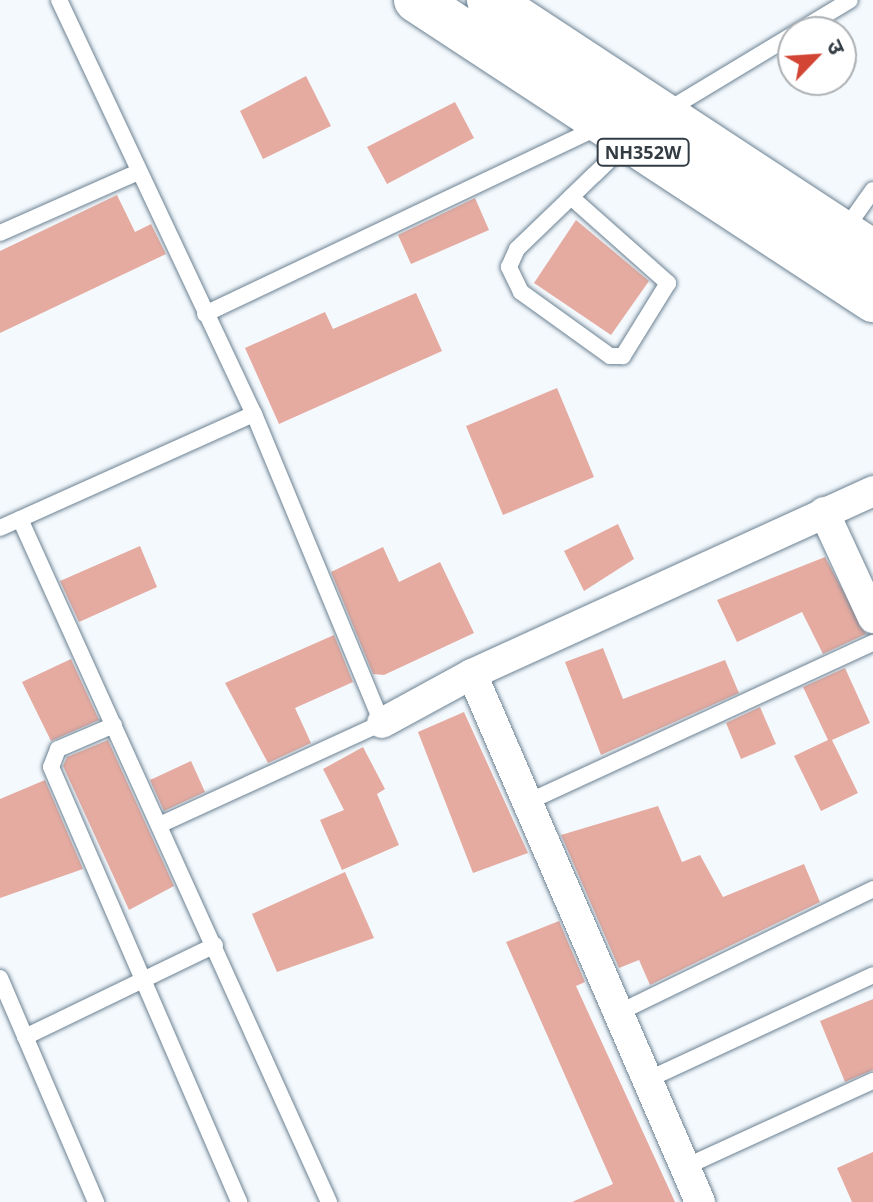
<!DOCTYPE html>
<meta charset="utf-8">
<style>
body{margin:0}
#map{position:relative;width:873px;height:1202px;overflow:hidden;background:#f4f9fd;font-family:"Open Sans","Noto Sans Devanagari",sans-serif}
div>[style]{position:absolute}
.building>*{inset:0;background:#e5aba1}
.roads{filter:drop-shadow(0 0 2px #6c8293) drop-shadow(0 0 2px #6c8293)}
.service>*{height:16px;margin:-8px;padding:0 8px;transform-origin:8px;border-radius:8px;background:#fff}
.minor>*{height:30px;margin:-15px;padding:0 15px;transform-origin:15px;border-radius:15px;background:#fff}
.trunk>*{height:44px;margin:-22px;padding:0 22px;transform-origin:22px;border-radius:22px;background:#fff}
span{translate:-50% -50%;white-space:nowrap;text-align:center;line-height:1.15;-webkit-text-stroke:6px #fff;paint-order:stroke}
.shield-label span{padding:2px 6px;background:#fff;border:2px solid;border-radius:6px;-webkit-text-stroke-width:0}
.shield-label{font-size:18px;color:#333c43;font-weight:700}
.north{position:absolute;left:777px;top:16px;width:80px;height:80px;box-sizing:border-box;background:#fff;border:2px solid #adb1b4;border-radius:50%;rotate:65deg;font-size:22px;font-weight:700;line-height:32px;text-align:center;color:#333c43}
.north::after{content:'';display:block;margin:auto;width:28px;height:36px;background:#d24534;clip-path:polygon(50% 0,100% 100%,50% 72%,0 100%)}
</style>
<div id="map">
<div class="building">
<i style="clip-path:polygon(306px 76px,331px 126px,263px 159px,240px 111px)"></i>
<i style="clip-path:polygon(455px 102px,474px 138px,387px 184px,367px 147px)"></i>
<i style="clip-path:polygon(117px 195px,135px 232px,151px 224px,166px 254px,0 333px,0 251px)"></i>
<i style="clip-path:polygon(475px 198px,489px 230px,411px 264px,398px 235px)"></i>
<i style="clip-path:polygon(576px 220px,649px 281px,611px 335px,534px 283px)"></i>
<i style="clip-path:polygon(416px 293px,442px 351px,279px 424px,245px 348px,325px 312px,333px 329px)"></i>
<i style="clip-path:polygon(557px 388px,594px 477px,503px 515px,466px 426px)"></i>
<i style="clip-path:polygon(618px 524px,634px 559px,584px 591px,564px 551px)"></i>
<i style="clip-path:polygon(140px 546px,157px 587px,79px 622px,60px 581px)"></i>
<i style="clip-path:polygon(383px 547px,399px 582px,440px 562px,474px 633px,384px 675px,373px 674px,331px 572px)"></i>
<i style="clip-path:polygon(825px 557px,866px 634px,823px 654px,802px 612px,737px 642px,717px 600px)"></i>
<i style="clip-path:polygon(334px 635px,353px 682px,295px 708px,311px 743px,268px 763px,225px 683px)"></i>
<i style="clip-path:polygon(603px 648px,623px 699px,725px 660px,739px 693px,601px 755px,565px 662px)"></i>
<i style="clip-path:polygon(71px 659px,99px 720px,51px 741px,22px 682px)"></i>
<i style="clip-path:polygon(845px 668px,870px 723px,832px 740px,858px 793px,821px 811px,794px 756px,828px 740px,803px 687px)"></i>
<i style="clip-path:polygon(760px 707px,776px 744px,741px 759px,726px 723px)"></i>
<i style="clip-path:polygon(464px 712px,528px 853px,473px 873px,418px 732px)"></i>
<i style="clip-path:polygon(108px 740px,174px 886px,129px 910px,63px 766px,67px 757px)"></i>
<i style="clip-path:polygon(363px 747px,385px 789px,377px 794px,399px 845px,342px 870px,320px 820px,344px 810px,323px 769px)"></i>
<i style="clip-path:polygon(191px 761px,205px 792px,164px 811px,150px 780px)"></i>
<i style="clip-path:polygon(45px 780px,83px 869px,0 898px,0 799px)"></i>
<i style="clip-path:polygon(658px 806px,682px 862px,700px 855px,723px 897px,804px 864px,820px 902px,650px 985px,639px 960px,619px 968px,561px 835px)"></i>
<i style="clip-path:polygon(345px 872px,374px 938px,277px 972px,252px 914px)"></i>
<i style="clip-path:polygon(559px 921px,585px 982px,576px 986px,675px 1202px,572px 1202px,613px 1184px,506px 942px)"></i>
<i style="clip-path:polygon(873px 999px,873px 1070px,845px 1082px,820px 1021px)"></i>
<i style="clip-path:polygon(873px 1152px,873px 1202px,852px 1202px,837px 1168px)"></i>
</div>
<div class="roads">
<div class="service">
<i style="left:59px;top:0;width:458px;rotate:64.8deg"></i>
<i style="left:254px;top:414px;width:334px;rotate:67.5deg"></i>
<i style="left:382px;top:723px;width:243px;rotate:155.4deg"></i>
<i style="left:663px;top:113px;width:218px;rotate:-31.1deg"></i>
<i style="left:571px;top:197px;width:130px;rotate:41.6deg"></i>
<i style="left:668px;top:283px;width:86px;rotate:121.7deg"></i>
<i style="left:623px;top:356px;width:13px;rotate:180deg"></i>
<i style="left:610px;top:356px;width:110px;rotate:-144.3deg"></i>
<i style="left:521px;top:292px;width:28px;rotate:-116deg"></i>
<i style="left:509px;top:267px;width:20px;rotate:-66deg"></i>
<i style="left:517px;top:249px;width:75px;rotate:-43.9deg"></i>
<i style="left:571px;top:197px;width:33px;rotate:-44deg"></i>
<i style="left:595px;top:174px;width:45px;rotate:-44.1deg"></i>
<i style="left:844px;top:231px;width:50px;rotate:-54.7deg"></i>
<i style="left:0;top:233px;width:149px;rotate:-23.8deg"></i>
<i style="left:205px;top:314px;width:438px;rotate:-25.4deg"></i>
<i style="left:20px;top:519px;width:750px;rotate:65.66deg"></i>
<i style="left:0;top:528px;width:278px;rotate:-24.2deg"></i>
<i style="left:114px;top:725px;width:61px;rotate:156.8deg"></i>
<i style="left:58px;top:749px;width:19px;rotate:111deg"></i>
<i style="left:51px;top:767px;width:474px;rotate:66.6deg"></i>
<i style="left:526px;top:803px;width:382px;rotate:-24.8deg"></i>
<i style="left:0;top:978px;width:244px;rotate:66.8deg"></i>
<i style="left:618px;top:1013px;width:284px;rotate:-25.9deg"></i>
<i style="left:25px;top:1037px;width:211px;rotate:-25.8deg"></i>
<i style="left:647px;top:1080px;width:249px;rotate:-24.9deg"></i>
<i style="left:685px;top:1167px;width:207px;rotate:-24.6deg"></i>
</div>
<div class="minor">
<i style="left:824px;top:512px;width:117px;rotate:65.2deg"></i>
<i style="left:472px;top:674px;width:575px;rotate:66.64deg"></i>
<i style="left:382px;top:723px;width:102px;rotate:-28.6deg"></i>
<i style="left:472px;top:674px;width:441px;rotate:-24.5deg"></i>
</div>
<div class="trunk">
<i style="left:416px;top:0;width:547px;rotate:33.28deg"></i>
<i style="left:489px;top:0;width:459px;rotate:33.3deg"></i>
</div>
</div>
<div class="shield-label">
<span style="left:643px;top:152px">NH352W</span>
</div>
<div class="north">उ</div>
</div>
